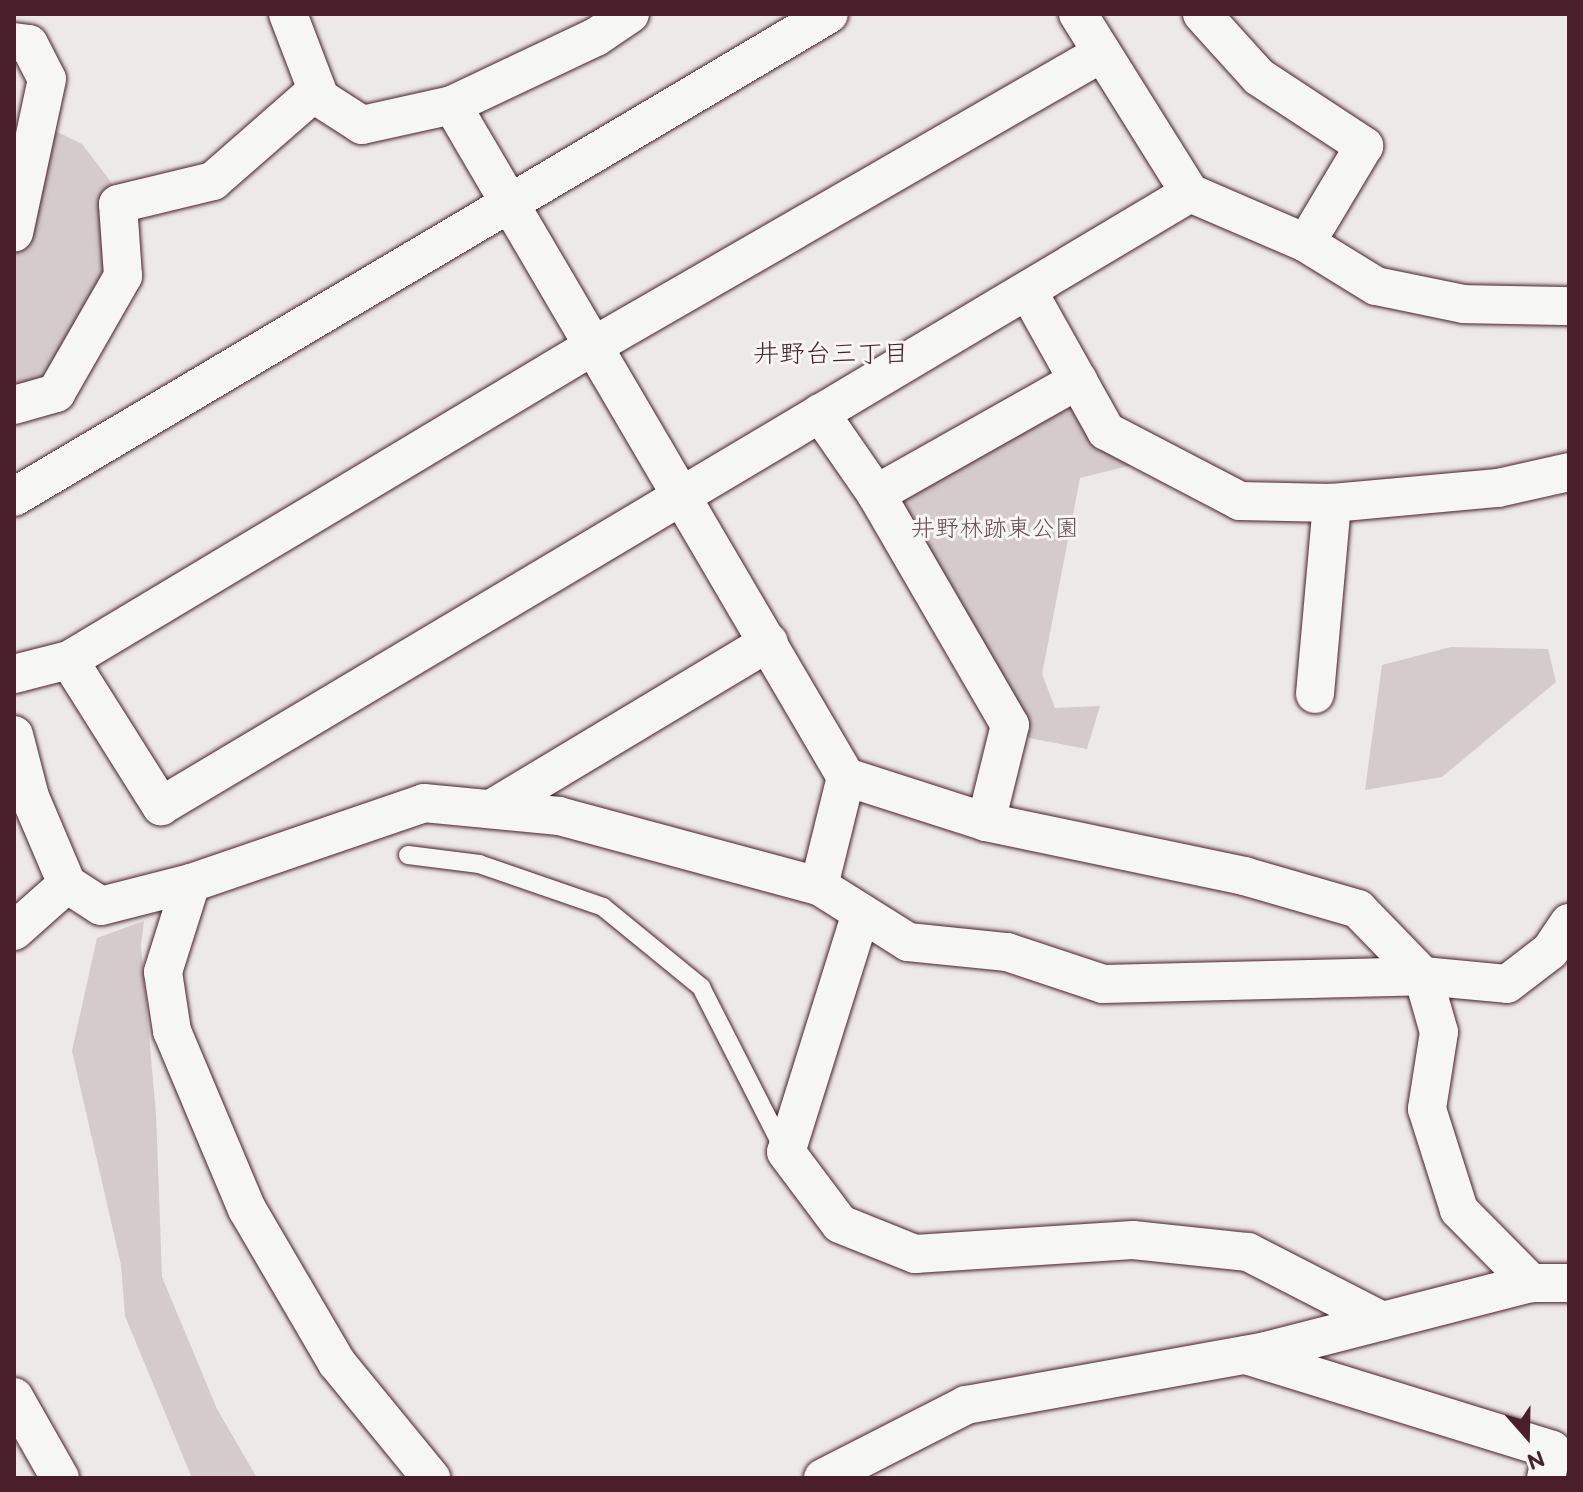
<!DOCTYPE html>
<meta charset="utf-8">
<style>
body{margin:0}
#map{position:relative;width:1583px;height:1492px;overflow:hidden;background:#ece9e6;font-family:"Balsamiq Sans","Klee One",sans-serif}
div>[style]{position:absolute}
.green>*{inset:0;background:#d4cbca}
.roads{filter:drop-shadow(0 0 2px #4a1f2b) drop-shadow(0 0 2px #4a1f2b)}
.service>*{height:18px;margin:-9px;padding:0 9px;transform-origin:9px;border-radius:9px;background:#f6f6f2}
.minor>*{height:38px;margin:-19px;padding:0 19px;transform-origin:19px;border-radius:19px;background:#f6f6f2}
span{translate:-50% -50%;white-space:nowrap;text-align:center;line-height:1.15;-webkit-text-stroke:6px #f6f6f2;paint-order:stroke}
.park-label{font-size:24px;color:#6c4a53}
.neighbourhood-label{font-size:26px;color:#4a1f2b}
.frame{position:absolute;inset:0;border:16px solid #4a1f2b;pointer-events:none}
.north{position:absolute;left:1487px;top:1396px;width:80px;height:80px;-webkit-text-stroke:6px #f6f6f2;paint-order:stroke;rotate:160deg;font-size:22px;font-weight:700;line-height:32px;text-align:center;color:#4a1f2b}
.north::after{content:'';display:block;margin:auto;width:28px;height:36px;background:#4a1f2b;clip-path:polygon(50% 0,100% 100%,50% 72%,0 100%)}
</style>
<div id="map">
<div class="green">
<i style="clip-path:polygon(45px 126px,82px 144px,114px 186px,129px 266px,56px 393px,14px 395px,14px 252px)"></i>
<i style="clip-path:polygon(1078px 403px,1184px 452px,1080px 478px,1042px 674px,1055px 708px,1100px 706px,1087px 749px,1029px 738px,895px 500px)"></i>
<i style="clip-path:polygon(1451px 647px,1548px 649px,1556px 682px,1442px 777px,1365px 790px,1382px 665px)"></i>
<i style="clip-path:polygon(144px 921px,141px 946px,156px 1114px,162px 1277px,217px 1409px,257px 1478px,192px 1478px,125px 1316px,121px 1265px,72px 1051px,97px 938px)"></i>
</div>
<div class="roads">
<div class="service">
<i style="left:408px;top:855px;width:72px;rotate:7.2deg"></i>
<i style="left:479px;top:864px;width:131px;rotate:19.1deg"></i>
<i style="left:603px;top:907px;width:127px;rotate:39.2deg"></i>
<i style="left:701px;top:987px;width:183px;rotate:63deg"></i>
</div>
<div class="minor">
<i style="left:288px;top:14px;width:90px;rotate:69.1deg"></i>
<i style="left:320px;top:98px;width:50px;rotate:32.7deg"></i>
<i style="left:362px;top:125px;width:92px;rotate:-12.5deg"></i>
<i style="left:452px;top:105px;width:779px;rotate:59.62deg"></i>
<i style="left:846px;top:777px;width:147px;rotate:17.8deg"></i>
<i style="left:986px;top:822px;width:264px;rotate:11.8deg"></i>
<i style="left:1244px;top:876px;width:119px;rotate:16.1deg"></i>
<i style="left:1358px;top:909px;width:93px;rotate:45.9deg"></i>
<i style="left:1423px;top:976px;width:84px;rotate:5.4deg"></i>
<i style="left:1507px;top:984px;width:54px;rotate:-37.5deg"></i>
<i style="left:1550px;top:951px;width:34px;rotate:-56deg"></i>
<i style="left:1078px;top:14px;width:211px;rotate:58deg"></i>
<i style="left:1190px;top:193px;width:126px;rotate:23.3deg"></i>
<i style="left:1306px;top:243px;width:82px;rotate:31.6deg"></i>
<i style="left:1376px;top:286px;width:90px;rotate:11.6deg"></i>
<i style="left:1464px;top:304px;width:105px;rotate:1.1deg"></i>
<i style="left:1202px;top:14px;width:85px;rotate:47.9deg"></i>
<i style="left:1259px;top:77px;width:126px;rotate:33.3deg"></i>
<i style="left:1364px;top:146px;width:113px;rotate:120.9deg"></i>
<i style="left:14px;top:42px;width:15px;rotate:8deg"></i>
<i style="left:29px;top:44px;width:39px;rotate:63deg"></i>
<i style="left:47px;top:79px;width:157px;rotate:102.1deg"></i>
<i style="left:452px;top:105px;width:159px;rotate:-25.3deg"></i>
<i style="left:596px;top:37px;width:41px;rotate:-34.1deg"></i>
<i style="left:1029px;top:293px;width:158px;rotate:60.8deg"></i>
<i style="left:1106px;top:431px;width:151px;rotate:27.6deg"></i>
<i style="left:1240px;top:501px;width:92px;rotate:1.2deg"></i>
<i style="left:1332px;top:503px;width:167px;rotate:-5.2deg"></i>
<i style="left:1498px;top:488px;width:73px;rotate:-12.7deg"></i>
<i style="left:14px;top:405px;width:44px;rotate:-15.9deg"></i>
<i style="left:56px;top:393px;width:135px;rotate:-60.2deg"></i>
<i style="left:123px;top:276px;width:72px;rotate:-94deg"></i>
<i style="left:118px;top:204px;width:98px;rotate:-13.6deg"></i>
<i style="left:213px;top:181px;width:138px;rotate:-41.2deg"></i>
<i style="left:820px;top:413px;width:98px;rotate:55.3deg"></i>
<i style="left:876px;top:494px;width:267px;rotate:59.9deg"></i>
<i style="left:1010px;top:725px;width:100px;rotate:103.9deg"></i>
<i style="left:876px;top:494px;width:232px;rotate:-29.4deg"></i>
<i style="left:14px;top:497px;width:947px;rotate:-30.65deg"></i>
<i style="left:69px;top:660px;width:173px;rotate:57.8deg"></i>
<i style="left:161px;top:806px;width:1198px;rotate:-30.78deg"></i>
<i style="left:14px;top:674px;width:57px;rotate:-14.3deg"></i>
<i style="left:69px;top:660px;width:613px;rotate:-30.92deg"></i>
<i style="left:595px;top:345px;width:585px;rotate:-29.94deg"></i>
<i style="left:1315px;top:694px;width:192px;rotate:-84.9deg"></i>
<i style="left:14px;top:735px;width:64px;rotate:75.5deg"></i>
<i style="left:30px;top:797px;width:95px;rotate:67deg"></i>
<i style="left:67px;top:884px;width:40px;rotate:32.9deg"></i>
<i style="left:101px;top:906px;width:93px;rotate:-14.3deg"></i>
<i style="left:191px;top:883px;width:246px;rotate:-18.9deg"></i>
<i style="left:424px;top:803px;width:136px;rotate:5.5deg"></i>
<i style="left:559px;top:816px;width:269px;rotate:15.1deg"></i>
<i style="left:819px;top:886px;width:105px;rotate:32.2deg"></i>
<i style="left:908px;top:942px;width:100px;rotate:5.8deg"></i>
<i style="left:1007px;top:952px;width:101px;rotate:18.4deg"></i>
<i style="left:1103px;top:984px;width:320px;rotate:-1.4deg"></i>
<i style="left:1423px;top:976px;width:58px;rotate:74.1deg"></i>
<i style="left:1439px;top:1032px;width:78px;rotate:98.9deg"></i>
<i style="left:1427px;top:1109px;width:106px;rotate:72.4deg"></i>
<i style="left:1459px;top:1210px;width:103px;rotate:45.4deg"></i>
<i style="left:491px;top:809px;width:324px;rotate:-31deg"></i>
<i style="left:191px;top:883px;width:93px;rotate:107.5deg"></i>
<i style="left:163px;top:972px;width:60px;rotate:81.3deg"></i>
<i style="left:172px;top:1031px;width:193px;rotate:67.2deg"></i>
<i style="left:247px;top:1209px;width:178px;rotate:59.7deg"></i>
<i style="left:337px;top:1363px;width:149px;rotate:50.7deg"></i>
<i style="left:819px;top:886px;width:112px;rotate:-76.1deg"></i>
<i style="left:861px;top:913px;width:250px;rotate:107.4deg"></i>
<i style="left:786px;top:1152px;width:90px;rotate:53.1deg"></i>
<i style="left:840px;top:1224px;width:81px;rotate:21.8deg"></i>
<i style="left:915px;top:1254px;width:218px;rotate:-3.7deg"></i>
<i style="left:1133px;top:1240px;width:116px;rotate:6deg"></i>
<i style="left:1248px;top:1252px;width:151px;rotate:27.2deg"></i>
<i style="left:14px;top:931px;width:71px;rotate:-41.6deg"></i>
<i style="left:1246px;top:1355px;width:320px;rotate:17.2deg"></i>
<i style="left:1552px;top:1450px;width:29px;rotate:102deg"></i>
<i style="left:14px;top:1397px;width:93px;rotate:60.4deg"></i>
<i style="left:823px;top:1478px;width:161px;rotate:-27deg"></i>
<i style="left:966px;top:1405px;width:305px;rotate:-10.2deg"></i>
<i style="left:1266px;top:1351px;width:274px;rotate:-14.4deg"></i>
<i style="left:1531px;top:1283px;width:38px"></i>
</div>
</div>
<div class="park-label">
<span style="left:995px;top:529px">井野林跡東公園</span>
</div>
<div class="neighbourhood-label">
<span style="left:831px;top:355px">井野台三丁目</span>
</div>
<div class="frame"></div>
<div class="north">N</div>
</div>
